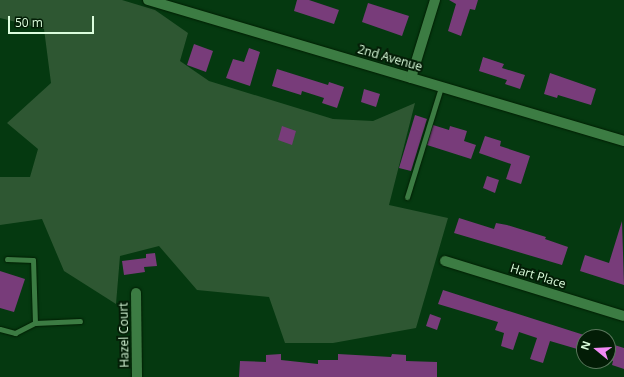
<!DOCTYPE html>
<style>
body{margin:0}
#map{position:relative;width:624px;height:377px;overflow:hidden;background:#053910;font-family:"Open Sans",sans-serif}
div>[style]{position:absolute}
.green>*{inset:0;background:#2e5732}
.building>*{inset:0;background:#783c7a}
.roads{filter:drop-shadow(0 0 1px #001e03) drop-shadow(0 0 1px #001e03)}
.service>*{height:5px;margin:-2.5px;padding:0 2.5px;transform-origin:2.5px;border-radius:2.5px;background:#3c7c43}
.minor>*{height:10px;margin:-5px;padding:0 5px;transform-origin:5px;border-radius:5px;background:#3c7c43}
span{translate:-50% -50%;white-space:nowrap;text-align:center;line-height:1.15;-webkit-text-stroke:4px #031d06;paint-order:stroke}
.street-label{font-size:12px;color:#dcfddd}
.north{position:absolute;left:576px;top:329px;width:40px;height:40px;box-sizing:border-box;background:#031d06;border:1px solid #5a775c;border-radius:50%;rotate:288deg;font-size:11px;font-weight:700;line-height:16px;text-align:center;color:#dcfddd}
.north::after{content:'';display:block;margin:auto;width:14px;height:18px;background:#f18af4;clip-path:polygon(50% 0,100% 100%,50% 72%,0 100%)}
.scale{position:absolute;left:8px;top:16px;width:86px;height:18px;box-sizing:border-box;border:2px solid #dcfddd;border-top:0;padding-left:5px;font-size:12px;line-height:14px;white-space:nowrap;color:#dcfddd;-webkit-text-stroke:3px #031d06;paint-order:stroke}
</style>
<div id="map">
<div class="green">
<i style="clip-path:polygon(0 0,122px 0,155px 10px,188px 33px,180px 61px,209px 81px,333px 119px,373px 121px,415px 103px,389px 205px,448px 218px,416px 328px,333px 343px,285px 343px,269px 297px,197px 290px,159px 246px,120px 256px,116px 304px,64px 271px,42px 219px,0 225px,0 177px,30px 177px,38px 149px,7px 123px,51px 83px,44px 29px,0 18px)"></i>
</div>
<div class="building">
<i style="clip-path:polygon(297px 0,309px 0,339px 10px,334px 24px,294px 11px)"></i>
<i style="clip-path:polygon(449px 0,478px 0,475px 10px,470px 9px,461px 36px,448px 31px,456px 4px)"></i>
<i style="clip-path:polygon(368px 3px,409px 16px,402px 36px,362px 22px)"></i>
<i style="clip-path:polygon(194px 44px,213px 51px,206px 72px,187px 65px)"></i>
<i style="clip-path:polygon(249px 48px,260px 52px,250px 86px,226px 78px,233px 59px,244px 62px)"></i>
<i style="clip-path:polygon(483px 57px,504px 64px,502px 68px,525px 75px,520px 89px,505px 84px,507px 80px,479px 71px)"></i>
<i style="clip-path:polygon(277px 69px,328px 85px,329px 82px,344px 87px,337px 108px,322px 103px,324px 98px,302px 91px,301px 95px,272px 86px)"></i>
<i style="clip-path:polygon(550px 73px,596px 89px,591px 105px,558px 95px,557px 98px,544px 94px)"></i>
<i style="clip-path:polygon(364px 89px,380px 94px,376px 107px,361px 102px)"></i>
<i style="clip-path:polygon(415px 115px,427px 119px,411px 171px,399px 168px)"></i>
<i style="clip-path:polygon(433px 125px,449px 130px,450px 126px,467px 131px,464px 141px,476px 145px,471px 159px,427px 145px)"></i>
<i style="clip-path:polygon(282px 126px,296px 131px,292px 145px,278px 140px)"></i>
<i style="clip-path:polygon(485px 136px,501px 141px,500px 146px,530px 156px,521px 184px,506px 179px,511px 164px,479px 153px)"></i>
<i style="clip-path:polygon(487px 176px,499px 180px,495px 193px,483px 188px)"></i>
<i style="clip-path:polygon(459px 218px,494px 229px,496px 223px,507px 225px,546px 237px,545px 239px,568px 247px,562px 265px,454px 233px)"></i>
<i style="clip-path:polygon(622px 221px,624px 285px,580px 271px,585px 255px,609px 263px)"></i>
<i style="clip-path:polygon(155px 253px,157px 266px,144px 267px,145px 272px,124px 275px,122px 261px,146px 258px,146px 254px)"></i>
<i style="clip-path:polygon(0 271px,25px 279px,14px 312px,0 308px)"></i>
<i style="clip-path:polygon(443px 290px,584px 335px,584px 351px,550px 341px,543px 363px,530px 359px,537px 338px,519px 332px,513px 350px,501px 346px,504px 333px,495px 330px,498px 322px,438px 304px)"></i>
<i style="clip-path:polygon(430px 314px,441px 318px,437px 330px,426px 326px)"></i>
<i style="clip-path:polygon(608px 343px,624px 348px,624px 369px,612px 365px,613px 361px,608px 359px)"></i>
<i style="clip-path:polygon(281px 354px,281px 360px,318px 364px,318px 360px,338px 360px,338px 354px,391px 357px,392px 354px,406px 355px,406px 361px,437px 362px,437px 377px,239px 377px,240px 361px,266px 362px,266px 355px)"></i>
</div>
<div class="roads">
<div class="service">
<i style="left:407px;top:197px;width:115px;rotate:-72.8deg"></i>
<i style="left:35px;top:323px;width:45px;rotate:-2.5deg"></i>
<i style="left:0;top:329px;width:16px;rotate:15deg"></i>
<i style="left:15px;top:333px;width:22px;rotate:-27deg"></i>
<i style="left:35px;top:323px;width:63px;rotate:-91.8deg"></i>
<i style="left:33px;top:260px;width:26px;rotate:-178deg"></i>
</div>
<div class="minor">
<i style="left:148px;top:0;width:496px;rotate:16.5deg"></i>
<i style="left:411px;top:78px;width:82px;rotate:-72.9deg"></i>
<i style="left:445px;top:261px;width:187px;rotate:17.1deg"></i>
<i style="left:136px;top:293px;width:84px;rotate:89.3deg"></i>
</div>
</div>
<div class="street-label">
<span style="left:390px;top:58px;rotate:16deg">2nd Avenue</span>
<span style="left:538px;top:276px;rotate:17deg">Hart Place</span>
<span style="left:124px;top:335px;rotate:-91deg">Hazel Court</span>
</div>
<div class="north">N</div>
<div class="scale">50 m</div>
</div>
